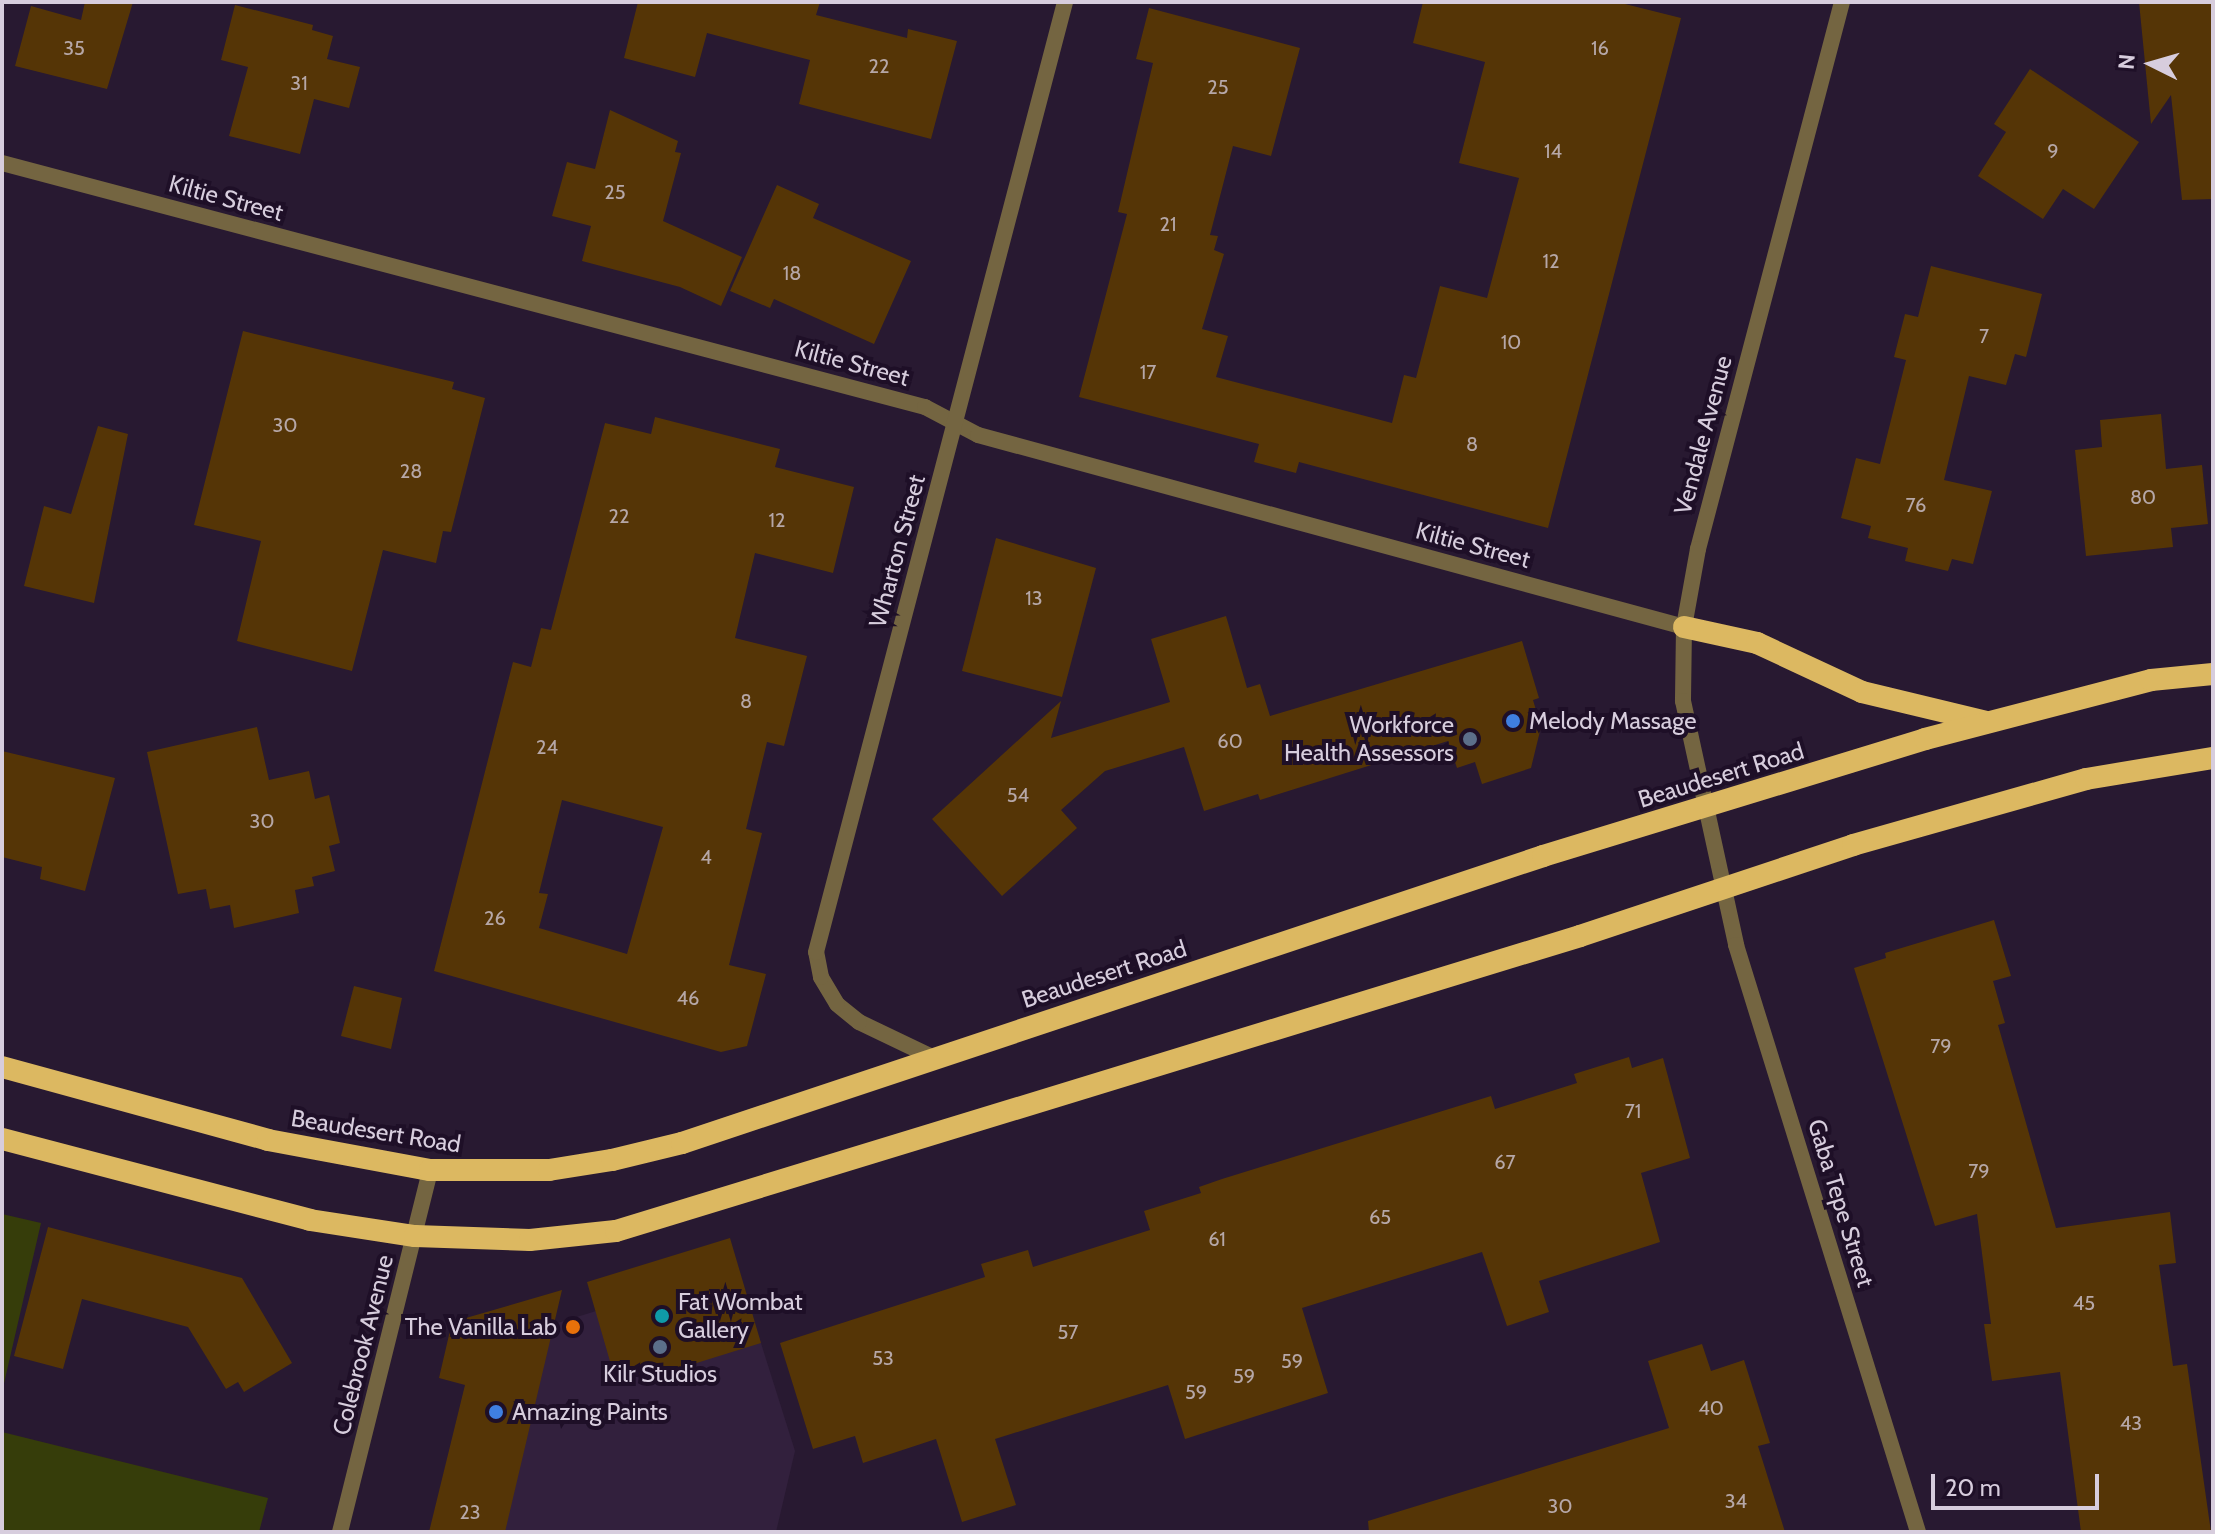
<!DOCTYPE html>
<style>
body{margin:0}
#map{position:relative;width:2215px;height:1534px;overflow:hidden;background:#281931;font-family:Cabin,sans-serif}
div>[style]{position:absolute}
.built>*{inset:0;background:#32203d}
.green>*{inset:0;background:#363d0a}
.building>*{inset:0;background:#553506}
.minor>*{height:16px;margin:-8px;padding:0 8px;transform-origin:8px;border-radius:8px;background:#746541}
.trunk>*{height:22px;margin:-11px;padding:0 11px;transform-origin:11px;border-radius:11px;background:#dcb861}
.dots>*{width:22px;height:22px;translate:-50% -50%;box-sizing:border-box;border:4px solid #1e0f27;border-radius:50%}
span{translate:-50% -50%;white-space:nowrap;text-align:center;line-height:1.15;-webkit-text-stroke:8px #1e0f27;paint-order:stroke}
.number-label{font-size:20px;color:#b6a7a7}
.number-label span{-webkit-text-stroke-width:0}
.street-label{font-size:24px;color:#d7cddd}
.poi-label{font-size:24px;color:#d7cddd}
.left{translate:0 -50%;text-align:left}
.right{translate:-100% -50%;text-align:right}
.frame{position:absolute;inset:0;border:4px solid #d7cddd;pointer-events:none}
.north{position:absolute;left:2111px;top:24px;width:80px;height:80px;-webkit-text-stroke:6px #1e0f27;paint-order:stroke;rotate:275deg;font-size:22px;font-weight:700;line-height:32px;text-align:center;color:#d7cddd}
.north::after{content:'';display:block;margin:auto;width:28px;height:36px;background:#d7cddd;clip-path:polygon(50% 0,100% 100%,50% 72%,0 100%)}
.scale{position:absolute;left:1931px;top:1474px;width:168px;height:36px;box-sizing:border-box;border:4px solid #d7cddd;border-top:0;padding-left:10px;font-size:24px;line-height:28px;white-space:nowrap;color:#d7cddd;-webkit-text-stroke:6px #1e0f27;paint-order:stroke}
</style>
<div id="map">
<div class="built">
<i style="clip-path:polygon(596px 1311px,759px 1337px,795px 1451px,776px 1532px,430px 1532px,474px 1349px)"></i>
</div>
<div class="green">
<i style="clip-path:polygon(2px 1214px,41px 1223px,2px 1392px)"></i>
<i style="clip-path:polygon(2px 1432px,268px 1498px,259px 1532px,2px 1532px)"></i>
</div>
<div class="building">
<i style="clip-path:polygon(85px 2px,133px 2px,107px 89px,15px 66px,31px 6px,81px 20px)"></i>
<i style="clip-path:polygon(638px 2px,820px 2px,816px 15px,907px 38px,908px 29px,957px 41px,931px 139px,799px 104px,810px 60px,707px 33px,695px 77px,624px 58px)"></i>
<i style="clip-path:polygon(1423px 2px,1617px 2px,1681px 18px,1548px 528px,1299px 462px,1296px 473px,1254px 462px,1259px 444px,1079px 397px,1127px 214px,1118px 212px,1153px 63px,1136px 59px,1149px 8px,1300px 48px,1271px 156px,1233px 146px,1210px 235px,1218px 236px,1214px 250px,1224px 254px,1202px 329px,1228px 336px,1216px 377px,1392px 423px,1404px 375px,1416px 378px,1440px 286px,1487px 298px,1519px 178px,1459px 163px,1485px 62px,1413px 43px)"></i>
<i style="clip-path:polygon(2139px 2px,2213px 2px,2213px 199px,2182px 200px,2171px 95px,2151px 124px)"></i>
<i style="clip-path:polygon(235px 5px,313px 25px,312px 30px,333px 36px,327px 59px,360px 67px,349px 108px,314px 99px,300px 154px,229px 136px,248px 67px,221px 60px)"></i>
<i style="clip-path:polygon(2030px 69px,2139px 142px,2094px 209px,2063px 189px,2043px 219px,1978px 176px,2006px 132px,1994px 124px)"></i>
<i style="clip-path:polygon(610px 110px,678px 141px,675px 152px,681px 153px,663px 221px,742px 257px,721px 306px,680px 287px,582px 261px,591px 226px,552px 216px,567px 162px,595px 169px)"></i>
<i style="clip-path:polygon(777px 185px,819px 204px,813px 218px,911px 261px,874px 344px,774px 299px,770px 308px,730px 291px)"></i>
<i style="clip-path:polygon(1931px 266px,2042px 294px,2026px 357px,2015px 354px,2006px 385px,1969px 376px,1944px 480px,1992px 491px,1973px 564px,1952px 559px,1948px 571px,1905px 561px,1908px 548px,1868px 538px,1871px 526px,1841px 518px,1856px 458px,1880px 464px,1906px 360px,1894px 357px,1905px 314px,1918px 317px)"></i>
<i style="clip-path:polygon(243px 331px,454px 382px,452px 389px,485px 398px,451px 532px,443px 531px,436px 563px,383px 550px,352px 671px,237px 641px,261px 541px,194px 525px)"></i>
<i style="clip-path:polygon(2161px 414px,2166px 469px,2202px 465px,2208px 524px,2171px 528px,2173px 547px,2086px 556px,2075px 450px,2102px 447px,2100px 420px)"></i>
<i style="clip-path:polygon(evenodd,655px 417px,780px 449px,775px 467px,854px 487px,833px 573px,755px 553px,735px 638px,807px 656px,784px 746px,767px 742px,746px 829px,762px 833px,729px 965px,766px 974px,747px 1046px,721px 1052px,434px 971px,513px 662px,531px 667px,541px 628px,551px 630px,605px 423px,651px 434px,655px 417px,562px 800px,663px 827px,627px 954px,539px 928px,548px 894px,539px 893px,562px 800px)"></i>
<i style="clip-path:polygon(98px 426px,128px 434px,94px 603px,24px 586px,44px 506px,71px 514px)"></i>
<i style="clip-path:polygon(996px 538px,1096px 568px,1062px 697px,962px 671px)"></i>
<i style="clip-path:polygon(1226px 616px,1247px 688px,1260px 684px,1270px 716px,1522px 641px,1539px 698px,1533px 700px,1541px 727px,1531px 768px,1482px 784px,1475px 762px,1457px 768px,1448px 741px,1260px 800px,1258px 794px,1204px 811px,1184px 747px,1105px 771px,1061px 810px,1077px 828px,1002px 896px,932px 819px,1061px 701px,1051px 738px,1170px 702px,1151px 639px)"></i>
<i style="clip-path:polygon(257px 727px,269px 780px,309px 771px,315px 799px,329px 795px,340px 843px,329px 846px,335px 871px,312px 877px,314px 886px,295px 890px,299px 913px,234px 928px,230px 905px,210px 909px,206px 889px,178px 894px,147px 752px)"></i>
<i style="clip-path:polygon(2px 751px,115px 778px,85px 891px,40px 879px,42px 867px,2px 857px)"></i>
<i style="clip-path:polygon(1994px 920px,2011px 976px,1993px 981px,2005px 1023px,1998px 1025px,2056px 1228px,2170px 1212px,2176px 1263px,2159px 1265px,2173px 1366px,2187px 1364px,2211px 1532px,2081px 1532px,2060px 1372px,1992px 1381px,1984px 1324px,1991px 1324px,1977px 1214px,1935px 1226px,1854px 968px,1886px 958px,1885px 953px)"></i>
<i style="clip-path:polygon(354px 986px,402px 998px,391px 1049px,341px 1036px)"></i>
<i style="clip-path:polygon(1629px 1057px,1632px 1068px,1663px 1058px,1690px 1158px,1641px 1173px,1660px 1242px,1539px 1281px,1549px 1312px,1507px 1326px,1482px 1252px,1302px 1308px,1328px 1393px,1185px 1439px,1168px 1385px,995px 1439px,1016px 1505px,962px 1522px,936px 1439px,863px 1463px,855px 1436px,813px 1449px,780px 1343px,985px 1277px,981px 1264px,1028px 1250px,1033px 1267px,1150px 1230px,1144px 1211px,1201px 1193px,1199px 1187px,1222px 1179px,1491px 1096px,1495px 1109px,1577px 1083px,1574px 1074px)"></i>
<i style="clip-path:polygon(48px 1227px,242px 1278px,292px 1363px,244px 1392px,238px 1382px,226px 1389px,188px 1327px,82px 1299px,63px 1369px,14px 1356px)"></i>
<i style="clip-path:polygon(730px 1238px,761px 1343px,658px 1375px,656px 1370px,616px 1382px,587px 1282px)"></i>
<i style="clip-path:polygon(562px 1290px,505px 1532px,429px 1532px,465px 1385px,439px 1378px,452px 1322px)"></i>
<i style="clip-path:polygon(1702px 1344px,1711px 1371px,1744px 1360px,1770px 1443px,1758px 1446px,1785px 1532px,1369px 1532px,1368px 1521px,1669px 1428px,1648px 1361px)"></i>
</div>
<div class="minor">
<i style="left:1842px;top:2px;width:566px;rotate:104.75deg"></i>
<i style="left:1698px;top:549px;width:79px;rotate:100.2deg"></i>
<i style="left:1684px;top:627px;width:74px;rotate:90.8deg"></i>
<i style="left:1683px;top:701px;width:250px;rotate:77.7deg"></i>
<i style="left:1736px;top:945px;width:615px;rotate:72.77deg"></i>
<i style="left:2px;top:163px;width:955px;rotate:14.81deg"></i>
<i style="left:925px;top:407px;width:60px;rotate:27.8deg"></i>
<i style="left:978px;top:435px;width:732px;rotate:15.21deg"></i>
<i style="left:932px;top:1057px;width:81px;rotate:-154.4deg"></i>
<i style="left:859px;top:1022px;width:28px;rotate:-141deg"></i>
<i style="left:837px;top:1004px;width:31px;rotate:-121deg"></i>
<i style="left:821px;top:977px;width:25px;rotate:-101deg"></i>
<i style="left:816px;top:952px;width:982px;rotate:-75.31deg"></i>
<i style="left:340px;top:1532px;width:373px;rotate:-76deg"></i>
</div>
<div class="trunk">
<i style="left:1684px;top:627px;width:75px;rotate:12.4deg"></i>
<i style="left:1757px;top:643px;width:116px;rotate:25deg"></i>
<i style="left:1862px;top:692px;width:129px;rotate:13.5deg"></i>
<i style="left:2px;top:1067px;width:276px;rotate:15.3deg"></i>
<i style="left:268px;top:1140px;width:165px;rotate:10.5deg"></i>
<i style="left:430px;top:1170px;width:119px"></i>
<i style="left:549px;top:1170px;width:64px;rotate:-9deg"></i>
<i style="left:612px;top:1160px;width:72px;rotate:-13.7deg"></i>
<i style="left:682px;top:1143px;width:908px;rotate:-18.43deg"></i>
<i style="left:1543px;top:856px;width:400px;rotate:-17deg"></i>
<i style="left:1925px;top:739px;width:234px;rotate:-14.6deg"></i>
<i style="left:2151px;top:680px;width:62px;rotate:-5.5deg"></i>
<i style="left:2px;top:1139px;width:318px;rotate:14.7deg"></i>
<i style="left:310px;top:1220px;width:106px;rotate:8.7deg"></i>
<i style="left:415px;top:1236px;width:115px;rotate:2deg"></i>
<i style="left:530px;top:1240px;width:86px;rotate:-6deg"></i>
<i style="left:616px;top:1231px;width:1008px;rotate:-17.01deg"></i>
<i style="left:1580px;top:936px;width:288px;rotate:-18.4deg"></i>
<i style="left:1853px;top:845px;width:242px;rotate:-15.8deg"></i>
<i style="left:2086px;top:779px;width:129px;rotate:-9.4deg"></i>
</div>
<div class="dots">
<i style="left:1513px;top:721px;background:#3f7fe0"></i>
<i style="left:1470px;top:739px;background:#5c6f8a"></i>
<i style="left:662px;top:1316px;background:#0f9aa8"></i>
<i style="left:573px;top:1327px;background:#e8710a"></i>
<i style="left:660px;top:1347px;background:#5c6f8a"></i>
<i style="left:496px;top:1412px;background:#3f7fe0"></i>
</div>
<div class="number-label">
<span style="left:74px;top:48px">35</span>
<span style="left:1600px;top:48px">16</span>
<span style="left:879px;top:66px">22</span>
<span style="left:299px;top:83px">31</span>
<span style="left:1218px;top:87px">25</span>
<span style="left:1553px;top:151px">14</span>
<span style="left:2053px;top:151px">9</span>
<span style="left:615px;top:192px">25</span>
<span style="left:1168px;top:224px">21</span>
<span style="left:1551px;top:261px">12</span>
<span style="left:792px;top:273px">18</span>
<span style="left:1984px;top:336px">7</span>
<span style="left:1511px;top:342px">10</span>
<span style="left:1148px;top:372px">17</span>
<span style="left:285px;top:425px">30</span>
<span style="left:1472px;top:444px">8</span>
<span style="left:411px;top:471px">28</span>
<span style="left:2143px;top:497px">80</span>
<span style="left:1916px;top:505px">76</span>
<span style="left:619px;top:516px">22</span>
<span style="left:777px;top:520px">12</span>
<span style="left:1034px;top:598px">13</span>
<span style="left:746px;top:701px">8</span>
<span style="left:1230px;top:741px">60</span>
<span style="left:547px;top:747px">24</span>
<span style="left:1018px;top:795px">54</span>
<span style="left:262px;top:821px">30</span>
<span style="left:706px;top:857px">4</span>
<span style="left:495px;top:918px">26</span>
<span style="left:688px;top:998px">46</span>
<span style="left:1941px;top:1046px">79</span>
<span style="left:1633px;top:1111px">71</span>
<span style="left:1505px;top:1162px">67</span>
<span style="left:1979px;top:1171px">79</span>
<span style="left:1380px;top:1217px">65</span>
<span style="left:1217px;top:1239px">61</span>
<span style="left:2084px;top:1303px">45</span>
<span style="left:1068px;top:1332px">57</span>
<span style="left:883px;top:1358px">53</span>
<span style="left:1292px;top:1361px">59</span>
<span style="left:1244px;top:1376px">59</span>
<span style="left:1196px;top:1392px">59</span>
<span style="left:1711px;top:1408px">40</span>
<span style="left:2131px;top:1423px">43</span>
<span style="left:1736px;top:1501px">34</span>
<span style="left:1560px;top:1506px">30</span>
<span style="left:470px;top:1512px">23</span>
</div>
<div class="street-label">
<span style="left:226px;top:198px;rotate:15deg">Kiltie Street</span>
<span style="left:852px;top:363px;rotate:15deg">Kiltie Street</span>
<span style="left:1703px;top:435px;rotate:-75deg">Vendale Avenue</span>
<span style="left:1473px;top:545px;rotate:15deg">Kiltie Street</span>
<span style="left:897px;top:551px;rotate:-75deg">Wharton Street</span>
<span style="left:1721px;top:775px;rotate:-17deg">Beaudesert Road</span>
<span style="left:1104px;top:974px;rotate:-18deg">Beaudesert Road</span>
<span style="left:376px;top:1131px;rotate:9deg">Beaudesert Road</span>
<span style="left:1841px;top:1203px;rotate:73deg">Gaba Tepe Street</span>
<span style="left:363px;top:1345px;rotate:-76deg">Colebrook Avenue</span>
</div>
<div class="poi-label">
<span class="left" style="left:1529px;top:721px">Melody Massage</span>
<span class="right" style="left:1454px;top:739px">Workforce<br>Health Assessors</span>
<span class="left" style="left:678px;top:1316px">Fat Wombat<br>Gallery</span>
<span class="right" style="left:557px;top:1327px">The Vanilla Lab</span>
<span style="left:660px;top:1374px">Kilr Studios</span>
<span class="left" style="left:512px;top:1412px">Amazing Paints</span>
</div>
<div class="frame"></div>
<div class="north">N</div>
<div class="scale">20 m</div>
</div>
